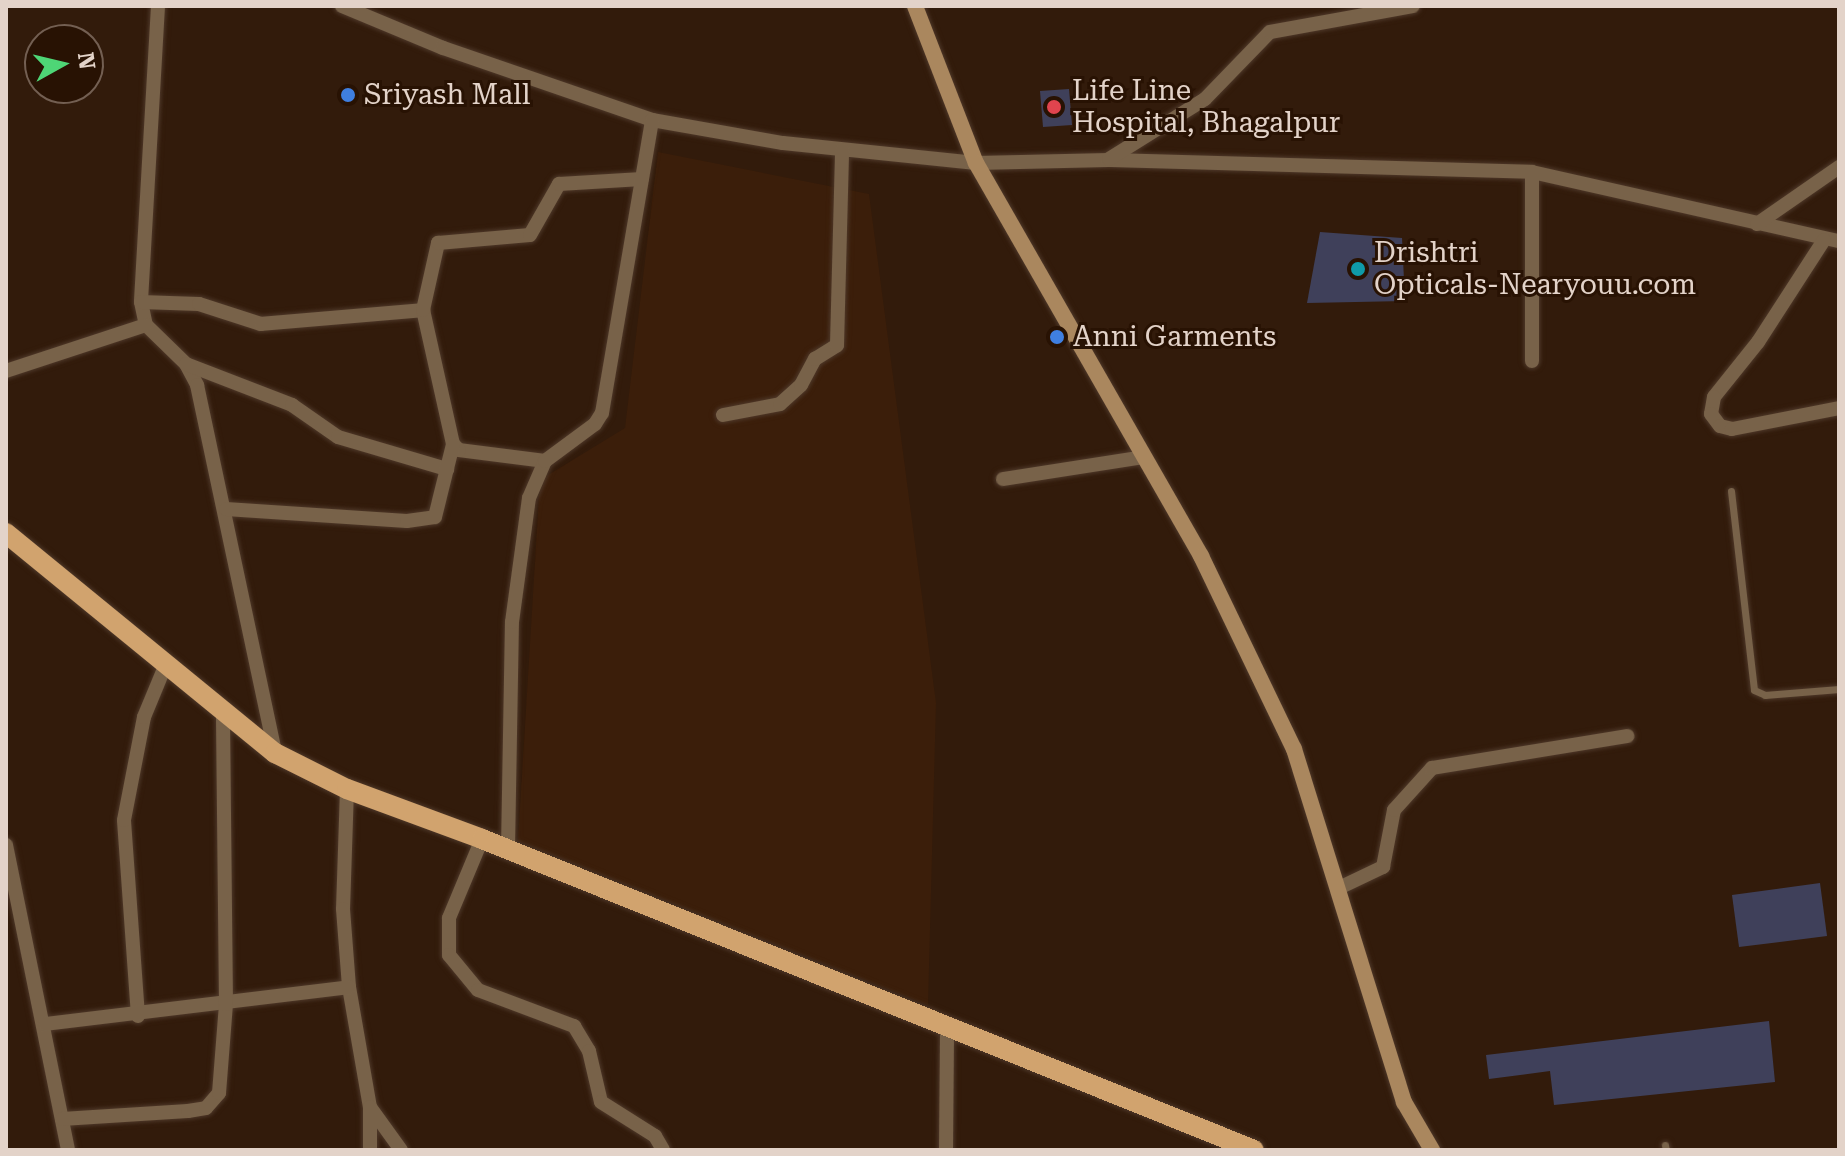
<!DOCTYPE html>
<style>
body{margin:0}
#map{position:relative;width:1845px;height:1156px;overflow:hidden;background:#321b0b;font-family:"Roboto Serif",serif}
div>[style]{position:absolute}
.built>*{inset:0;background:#3b1e0a}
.building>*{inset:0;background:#3f405a}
.roads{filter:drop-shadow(0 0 2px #4e3829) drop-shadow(0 0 2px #4e3829)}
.service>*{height:7px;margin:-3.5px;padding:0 3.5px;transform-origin:3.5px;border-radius:3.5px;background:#786249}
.minor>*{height:14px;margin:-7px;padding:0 7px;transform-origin:7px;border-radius:7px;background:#786249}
.secondary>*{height:16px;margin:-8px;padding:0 8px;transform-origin:8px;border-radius:8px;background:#aa875e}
.primary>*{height:20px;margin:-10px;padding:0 10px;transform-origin:10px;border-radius:10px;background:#d1a36e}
.dots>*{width:22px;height:22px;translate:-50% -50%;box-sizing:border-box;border:4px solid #281203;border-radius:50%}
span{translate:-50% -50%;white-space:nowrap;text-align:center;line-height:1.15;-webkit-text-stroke:6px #281203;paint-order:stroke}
.poi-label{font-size:28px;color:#e3d3c9}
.left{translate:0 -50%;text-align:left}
.frame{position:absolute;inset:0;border:8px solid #e3d3c9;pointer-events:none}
.north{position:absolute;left:24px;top:24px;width:80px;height:80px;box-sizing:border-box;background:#281203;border:2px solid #735f52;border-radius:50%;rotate:82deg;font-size:22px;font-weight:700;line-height:32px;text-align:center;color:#e3d3c9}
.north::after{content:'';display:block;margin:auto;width:28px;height:36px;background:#4ed676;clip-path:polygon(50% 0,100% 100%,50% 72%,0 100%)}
</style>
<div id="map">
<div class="built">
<i style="clip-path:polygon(658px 152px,869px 194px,936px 703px,928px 1005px,518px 841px,540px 480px,625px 428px)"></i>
</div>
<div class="building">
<i style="clip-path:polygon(1069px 89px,1072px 125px,1043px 127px,1040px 91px)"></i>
<i style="clip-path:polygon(1320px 232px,1402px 238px,1405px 301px,1307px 303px)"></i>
<i style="clip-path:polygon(1820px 883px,1827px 936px,1739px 947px,1732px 895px)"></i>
<i style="clip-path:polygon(1769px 1021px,1775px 1082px,1554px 1105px,1550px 1071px,1489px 1079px,1486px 1055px)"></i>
</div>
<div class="roads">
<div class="service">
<i style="left:1731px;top:491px;width:200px;rotate:83.4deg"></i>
<i style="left:1754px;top:690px;width:12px;rotate:24deg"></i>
<i style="left:1765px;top:695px;width:74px;rotate:-4.6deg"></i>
<i style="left:1665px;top:1145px;width:5px;rotate:79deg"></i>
</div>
<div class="minor">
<i style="left:158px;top:6px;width:296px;rotate:93.3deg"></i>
<i style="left:141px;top:302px;width:24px;rotate:78deg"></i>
<i style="left:146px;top:325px;width:56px;rotate:44.3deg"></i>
<i style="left:186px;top:364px;width:24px;rotate:62deg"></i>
<i style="left:197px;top:385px;width:376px;rotate:78deg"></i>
<i style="left:342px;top:6px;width:109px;rotate:22.6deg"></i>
<i style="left:443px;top:48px;width:221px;rotate:19deg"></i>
<i style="left:652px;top:120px;width:133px;rotate:10deg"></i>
<i style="left:783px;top:143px;width:194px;rotate:5.9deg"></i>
<i style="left:976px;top:163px;width:133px;rotate:-1.3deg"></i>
<i style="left:1109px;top:160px;width:423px;rotate:1.6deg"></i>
<i style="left:1532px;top:172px;width:315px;rotate:12.7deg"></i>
<i style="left:1109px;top:159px;width:113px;rotate:-32deg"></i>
<i style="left:1205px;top:99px;width:93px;rotate:-45.9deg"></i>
<i style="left:1270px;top:32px;width:145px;rotate:-10.3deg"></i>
<i style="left:1532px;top:172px;width:189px;rotate:90deg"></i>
<i style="left:1757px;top:224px;width:100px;rotate:-34.8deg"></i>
<i style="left:1824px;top:240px;width:121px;rotate:122.9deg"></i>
<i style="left:1758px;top:342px;width:70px;rotate:128.7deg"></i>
<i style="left:1714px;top:397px;width:17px;rotate:100deg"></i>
<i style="left:1711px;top:414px;width:15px;rotate:53deg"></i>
<i style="left:1720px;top:426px;width:12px;rotate:14deg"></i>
<i style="left:1732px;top:429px;width:109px;rotate:-11.1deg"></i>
<i style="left:141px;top:302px;width:58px;rotate:2deg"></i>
<i style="left:199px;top:304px;width:65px;rotate:17.9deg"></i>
<i style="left:261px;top:324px;width:163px;rotate:-4.9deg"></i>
<i style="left:186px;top:364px;width:114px;rotate:21.1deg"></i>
<i style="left:292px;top:405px;width:56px;rotate:34.8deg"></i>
<i style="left:338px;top:437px;width:114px;rotate:16.4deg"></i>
<i style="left:6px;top:371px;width:147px;rotate:-18.2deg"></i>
<i style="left:723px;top:415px;width:58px;rotate:-10.9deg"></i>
<i style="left:780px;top:404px;width:28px;rotate:-42deg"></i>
<i style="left:801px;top:385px;width:30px;rotate:-62deg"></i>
<i style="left:815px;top:359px;width:26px;rotate:-32deg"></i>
<i style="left:837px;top:345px;width:195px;rotate:-88.5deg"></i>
<i style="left:545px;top:461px;width:87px;rotate:-172.7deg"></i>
<i style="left:459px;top:450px;width:8px;rotate:-135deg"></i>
<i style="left:453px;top:444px;width:137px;rotate:-102.6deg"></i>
<i style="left:423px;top:310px;width:69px;rotate:-77.4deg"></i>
<i style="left:438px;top:243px;width:92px;rotate:-5deg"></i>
<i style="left:530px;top:235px;width:59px;rotate:-60.4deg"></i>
<i style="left:559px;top:184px;width:83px;rotate:-3.4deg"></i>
<i style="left:1003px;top:479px;width:143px;rotate:-8.9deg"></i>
<i style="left:226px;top:509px;width:181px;rotate:3.8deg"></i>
<i style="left:407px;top:521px;width:28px;rotate:-8deg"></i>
<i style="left:435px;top:517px;width:75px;rotate:-76.1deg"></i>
<i style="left:347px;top:789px;width:120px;rotate:91.9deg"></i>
<i style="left:343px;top:909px;width:78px;rotate:85.6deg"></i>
<i style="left:349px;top:987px;width:122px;rotate:80.1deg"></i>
<i style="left:370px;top:1107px;width:53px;rotate:54.2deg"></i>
<i style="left:482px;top:839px;width:86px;rotate:112.7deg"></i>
<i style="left:449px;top:918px;width:37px;rotate:90deg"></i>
<i style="left:449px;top:955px;width:45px;rotate:50.4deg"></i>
<i style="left:478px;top:990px;width:103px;rotate:20.6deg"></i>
<i style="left:574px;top:1026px;width:29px;rotate:59deg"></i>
<i style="left:589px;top:1051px;width:52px;rotate:76.8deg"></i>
<i style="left:601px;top:1102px;width:64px;rotate:32.2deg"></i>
<i style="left:655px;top:1136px;width:16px;rotate:60deg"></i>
<i style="left:6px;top:845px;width:311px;rotate:78.5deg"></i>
<i style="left:508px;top:849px;width:227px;rotate:-89deg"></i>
<i style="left:512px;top:622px;width:125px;rotate:-82.2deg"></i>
<i style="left:529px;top:498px;width:40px;rotate:-66.6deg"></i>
<i style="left:545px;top:461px;width:62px;rotate:-36.5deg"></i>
<i style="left:595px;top:424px;width:13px;rotate:-58deg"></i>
<i style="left:602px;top:413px;width:297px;rotate:-80.3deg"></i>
<i style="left:1341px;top:887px;width:47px;rotate:-25.5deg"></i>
<i style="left:1383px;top:867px;width:58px;rotate:-79.1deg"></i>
<i style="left:1394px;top:810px;width:57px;rotate:-47.9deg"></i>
<i style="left:1432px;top:768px;width:198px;rotate:-9.3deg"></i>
<i style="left:138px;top:1016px;width:196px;rotate:-94.1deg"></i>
<i style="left:124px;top:820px;width:105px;rotate:-79deg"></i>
<i style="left:144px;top:717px;width:57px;rotate:-67.5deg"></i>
<i style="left:45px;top:1024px;width:306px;rotate:-6.9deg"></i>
<i style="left:62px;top:1119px;width:126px;rotate:-3.6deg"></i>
<i style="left:188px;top:1111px;width:18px;rotate:-9deg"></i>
<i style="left:206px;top:1108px;width:20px;rotate:-49deg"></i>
<i style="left:219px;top:1093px;width:89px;rotate:-85.5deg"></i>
<i style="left:226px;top:1004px;width:293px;rotate:-90.6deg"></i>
<i style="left:370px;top:1150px;width:43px;rotate:-90deg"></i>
<i style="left:946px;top:1150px;width:124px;rotate:-89.5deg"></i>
</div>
<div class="secondary">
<i style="left:915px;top:6px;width:168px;rotate:68.8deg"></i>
<i style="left:976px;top:163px;width:453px;rotate:60.2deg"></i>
<i style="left:1201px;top:556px;width:214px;rotate:64.3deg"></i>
<i style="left:1294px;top:749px;width:370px;rotate:72.7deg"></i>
<i style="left:1404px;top:1102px;width:56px;rotate:59.7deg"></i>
</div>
<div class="primary">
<i style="left:6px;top:533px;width:348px;rotate:39.3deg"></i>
<i style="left:275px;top:753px;width:80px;rotate:26.6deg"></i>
<i style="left:347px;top:789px;width:144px;rotate:20.3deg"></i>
<i style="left:482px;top:839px;width:832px;rotate:21.94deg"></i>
</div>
</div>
<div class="dots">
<i style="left:348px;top:95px;background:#3f7fe0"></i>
<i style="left:1054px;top:107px;background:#e0444e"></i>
<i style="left:1358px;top:269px;background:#0f9aa8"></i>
<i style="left:1057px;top:337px;background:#3f7fe0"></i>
</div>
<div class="poi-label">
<span class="left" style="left:1072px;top:107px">Life Line<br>Hospital, Bhagalpur</span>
<span class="left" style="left:364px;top:95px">Sriyash Mall</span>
<span class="left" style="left:1374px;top:269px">Drishtri<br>Opticals-Nearyouu.com</span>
<span class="left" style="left:1073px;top:337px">Anni Garments</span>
</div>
<div class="frame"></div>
<div class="north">N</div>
</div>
